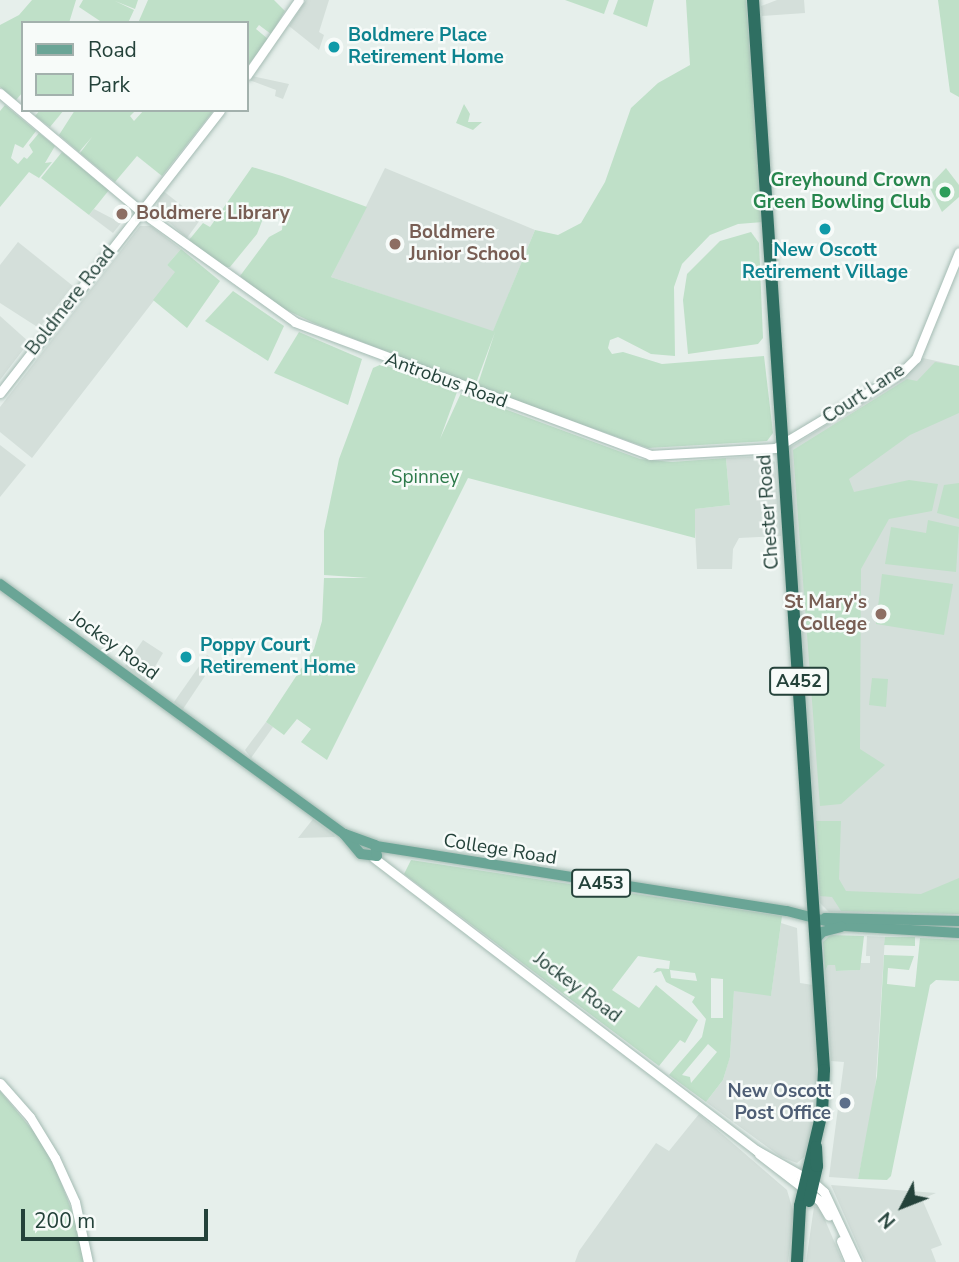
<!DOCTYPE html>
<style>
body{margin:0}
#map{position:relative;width:959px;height:1262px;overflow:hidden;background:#e6efeb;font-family:"Nunito Sans",sans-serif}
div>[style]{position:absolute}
.built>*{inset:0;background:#d4dfda}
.green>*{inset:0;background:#bfe0c8}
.roads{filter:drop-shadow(0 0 2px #a4bbb3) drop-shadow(0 0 2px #a4bbb3)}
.secondary>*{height:9px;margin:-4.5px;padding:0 4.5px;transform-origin:4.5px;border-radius:4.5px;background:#fff}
.primary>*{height:10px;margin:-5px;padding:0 5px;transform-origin:5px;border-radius:5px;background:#6aa596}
.highway>*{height:12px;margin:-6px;padding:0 6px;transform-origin:6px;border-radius:6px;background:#2f6f62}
.dots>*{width:19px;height:19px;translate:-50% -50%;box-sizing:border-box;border:4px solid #f7fbf9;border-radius:50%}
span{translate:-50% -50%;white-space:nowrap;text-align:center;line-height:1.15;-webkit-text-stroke:5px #f7fbf9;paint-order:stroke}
.shield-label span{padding:2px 5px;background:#f7fbf9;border:2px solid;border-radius:5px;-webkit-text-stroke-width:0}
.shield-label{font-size:18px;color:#24423a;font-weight:700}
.culture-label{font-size:19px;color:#0d838f;font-weight:700}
.left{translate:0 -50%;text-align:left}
.leisure-label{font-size:19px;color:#27864d;font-weight:700}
.right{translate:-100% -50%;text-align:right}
.education-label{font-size:19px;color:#785e54;font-weight:700}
.street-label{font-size:19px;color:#24423a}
.park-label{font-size:19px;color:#2d7a4b}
.service-label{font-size:19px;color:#4e5e75;font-weight:700}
.legend{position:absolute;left:21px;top:21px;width:228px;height:91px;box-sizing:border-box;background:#f7fbf9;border:2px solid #a3b1ad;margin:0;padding:9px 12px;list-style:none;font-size:21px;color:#24423a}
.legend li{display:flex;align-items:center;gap:14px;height:35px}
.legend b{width:35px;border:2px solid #a3b1ad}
.north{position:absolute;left:868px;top:1171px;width:70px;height:70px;-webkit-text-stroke:5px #f7fbf9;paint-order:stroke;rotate:228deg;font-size:19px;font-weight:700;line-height:28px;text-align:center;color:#24423a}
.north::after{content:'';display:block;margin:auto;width:24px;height:32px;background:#24423a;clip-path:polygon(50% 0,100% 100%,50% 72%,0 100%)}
.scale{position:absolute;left:21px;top:1209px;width:187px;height:32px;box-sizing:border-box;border:4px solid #24423a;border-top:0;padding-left:9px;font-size:21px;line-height:24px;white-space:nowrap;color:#24423a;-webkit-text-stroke:5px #f7fbf9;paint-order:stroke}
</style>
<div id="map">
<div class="built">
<i style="clip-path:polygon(306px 0,329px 0,319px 32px,324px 35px,319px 50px,289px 26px)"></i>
<i style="clip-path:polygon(777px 0,804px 0,805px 13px,762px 16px,761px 6px)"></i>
<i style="clip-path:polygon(252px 76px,289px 84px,283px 99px,275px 96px,276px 90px,249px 80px)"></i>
<i style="clip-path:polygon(385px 168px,535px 230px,493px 332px,331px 277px)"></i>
<i style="clip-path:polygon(162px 190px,200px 220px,187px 238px,155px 210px)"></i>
<i style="clip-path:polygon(94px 209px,121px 223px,113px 233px,89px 215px)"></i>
<i style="clip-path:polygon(140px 226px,151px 226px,181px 249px,167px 265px,176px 272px,32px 458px,0 432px,0 407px)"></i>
<i style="clip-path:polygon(18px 242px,73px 286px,39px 328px,0 303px,0 265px)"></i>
<i style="clip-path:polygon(0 316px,29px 342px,0 380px)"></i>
<i style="clip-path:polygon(923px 358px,959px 366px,959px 914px,829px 912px,820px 903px,789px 448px,900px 379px)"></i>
<i style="clip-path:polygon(0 445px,26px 465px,0 497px)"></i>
<i style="clip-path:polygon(767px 456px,775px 462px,781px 536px,739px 538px,733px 549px,732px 569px,697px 569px,694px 509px,730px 505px,726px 458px)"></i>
<i style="clip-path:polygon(143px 640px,163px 653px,146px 682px,125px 666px)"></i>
<i style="clip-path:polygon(207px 655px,215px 661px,183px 709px,174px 702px)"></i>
<i style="clip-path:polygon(266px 722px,273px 727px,251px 758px,245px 750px)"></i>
<i style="clip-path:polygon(313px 819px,334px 835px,335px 837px,298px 838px)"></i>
<i style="clip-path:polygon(781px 923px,797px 928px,800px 983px,813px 985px,820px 1083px,818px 1116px,804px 1157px,797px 1163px,781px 1157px,706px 1102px,723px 1080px,730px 1056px,734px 990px,771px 995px)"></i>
<i style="clip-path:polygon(867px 936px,885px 937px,875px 1094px,858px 1179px,829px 1177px,844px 1062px,831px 1061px,825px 971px,828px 965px,836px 965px,836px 971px,859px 970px,860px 963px,870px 963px,870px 956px,866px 956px)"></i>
<i style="clip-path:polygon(699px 1114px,787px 1190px,794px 1214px,788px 1262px,575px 1262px,579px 1251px,656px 1143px,669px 1151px)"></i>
<i style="clip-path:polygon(831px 1185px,936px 1193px,922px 1199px,942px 1245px,931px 1249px,936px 1262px,865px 1262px)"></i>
<i style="clip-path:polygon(819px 1206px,843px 1262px,806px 1262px,814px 1207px)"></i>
</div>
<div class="green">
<i style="clip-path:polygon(32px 0,76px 0,69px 23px,23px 23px,23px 92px,16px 100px,0 87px,0 25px,19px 15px)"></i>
<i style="clip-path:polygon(83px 0,138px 0,135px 9px,115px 1px,134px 10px,128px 23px,103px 23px,79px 7px)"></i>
<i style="clip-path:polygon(148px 0,274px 0,285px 11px,271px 34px,259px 25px,256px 29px,268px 39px,247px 67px,247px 23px,138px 23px)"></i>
<i style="clip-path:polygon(565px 0,609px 0,604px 14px)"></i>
<i style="clip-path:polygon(618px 0,654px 0,647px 27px,613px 14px)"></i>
<i style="clip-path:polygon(686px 0,746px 0,763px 222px,738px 224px,710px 235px,682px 264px,674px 287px,675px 356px,651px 354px,618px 337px,610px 340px,608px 348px,612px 354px,623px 352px,662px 364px,764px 356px,773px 433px,767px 441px,648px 448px,477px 387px,495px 332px,475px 386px,316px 324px,274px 304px,240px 276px,269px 237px,282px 230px,283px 219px,276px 212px,264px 216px,257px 234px,230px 267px,223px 267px,189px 240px,203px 223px,210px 227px,252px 167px,282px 176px,367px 207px,331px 277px,493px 331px,535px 230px,558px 235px,581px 223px,605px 182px,631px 108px,658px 83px,690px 65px)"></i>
<i style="clip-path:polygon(938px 0,959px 0,959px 97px,950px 92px)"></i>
<i style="clip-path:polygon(464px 104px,470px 114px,468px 122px,482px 122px,473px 130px,456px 123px)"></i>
<i style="clip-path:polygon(5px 105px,36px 131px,23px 148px,15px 144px,11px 158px,18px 164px,24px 157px,27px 159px,33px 152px,29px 145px,39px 133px,55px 146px,45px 163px,52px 162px,39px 178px,29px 172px,0 207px,0 111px)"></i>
<i style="clip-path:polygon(40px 110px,64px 110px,50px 127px,35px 116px)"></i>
<i style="clip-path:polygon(75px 110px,136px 110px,130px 116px,134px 121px,144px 110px,214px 110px,162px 176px,137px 156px,115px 182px,80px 153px,92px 137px,79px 152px,59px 135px)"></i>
<i style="clip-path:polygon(62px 152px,109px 190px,89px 215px,41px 178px)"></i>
<i style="clip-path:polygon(946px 168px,959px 185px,959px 197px,942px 212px,929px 186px)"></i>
<i style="clip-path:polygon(751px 232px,759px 243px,763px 338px,758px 344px,688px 354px,683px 300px,687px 274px,720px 241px)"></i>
<i style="clip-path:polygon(181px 249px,220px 281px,187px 328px,153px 300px,175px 272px,167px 265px)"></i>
<i style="clip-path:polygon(233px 291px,284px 326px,268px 361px,205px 321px)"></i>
<i style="clip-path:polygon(299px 332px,362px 359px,348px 405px,274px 373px)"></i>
<i style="clip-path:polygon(935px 362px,959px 366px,959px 413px,910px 435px,849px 479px,854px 492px,909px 480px,938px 484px,932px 511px,889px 519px,861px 569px,860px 749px,885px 765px,841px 804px,820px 806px,793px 450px,907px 379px,917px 381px)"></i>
<i style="clip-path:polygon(382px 364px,457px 392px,440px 439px,461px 393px,640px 459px,672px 462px,726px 458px,730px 505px,695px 509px,695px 538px,468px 478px,327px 760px,301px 742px,311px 729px,297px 719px,284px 735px,266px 722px,314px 649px,322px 621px,324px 578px,368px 578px,324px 575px,324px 531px,339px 459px,373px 368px)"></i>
<i style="clip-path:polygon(959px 483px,959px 519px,937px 513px,944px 485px)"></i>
<i style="clip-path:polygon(928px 520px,959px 527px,956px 572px,885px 564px,891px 527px,926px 533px)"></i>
<i style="clip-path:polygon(882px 574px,953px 584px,944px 635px,876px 624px)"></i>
<i style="clip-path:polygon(872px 678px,888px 679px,886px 707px,869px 705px)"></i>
<i style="clip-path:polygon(841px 821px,839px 879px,846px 891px,921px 894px,959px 878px,959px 914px,841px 911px,832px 897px,820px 896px,816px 821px)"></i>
<i style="clip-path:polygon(evenodd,411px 860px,782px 916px,771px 996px,734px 991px,730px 1057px,723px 1080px,706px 1102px,669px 1075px,702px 1037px,706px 1019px,692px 1002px,695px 997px,666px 982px,661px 971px,653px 973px,657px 968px,669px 969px,670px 961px,638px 956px,612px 990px,639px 1008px,656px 985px,698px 1020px,685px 1043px,680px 1040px,659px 1066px,404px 874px,411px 860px,670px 970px,695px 973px,697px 981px,671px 978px,670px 970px,411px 860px,711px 978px,723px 979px,723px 1018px,711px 1018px,711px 978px,411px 860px,708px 1044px,717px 1052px,691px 1083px,690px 1077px,682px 1075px,708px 1044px)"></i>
<i style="clip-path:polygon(830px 935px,864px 936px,860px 970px,836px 971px,835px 965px,828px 965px,825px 971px,823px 942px)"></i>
<i style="clip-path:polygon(885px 937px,915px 937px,915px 946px,884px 945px)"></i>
<i style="clip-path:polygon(920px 938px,959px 940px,959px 981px,936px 980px,930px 985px,891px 1176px,887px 1180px,858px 1179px,877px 1076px,884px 955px,914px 956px,909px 970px,888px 968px,887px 984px,915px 987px)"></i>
<i style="clip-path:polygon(0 1091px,39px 1138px,54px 1164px,75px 1219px,84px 1262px,0 1262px)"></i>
</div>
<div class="roads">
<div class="secondary">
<i style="left:247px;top:75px;width:91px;rotate:-55.3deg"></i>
<i style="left:0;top:93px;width:187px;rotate:40deg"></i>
<i style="left:143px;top:213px;width:187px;rotate:35.6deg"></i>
<i style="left:295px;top:322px;width:379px;rotate:20.5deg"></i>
<i style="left:650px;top:455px;width:125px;rotate:-3.2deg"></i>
<i style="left:775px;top:448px;width:148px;rotate:-30.9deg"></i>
<i style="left:902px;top:372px;width:20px;rotate:-45deg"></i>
<i style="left:916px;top:358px;width:114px;rotate:-67.9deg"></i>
<i style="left:0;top:393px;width:358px;rotate:-52.1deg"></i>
<i style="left:374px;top:858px;width:481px;rotate:37.4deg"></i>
<i style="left:756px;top:1150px;width:65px;rotate:29.3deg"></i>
<i style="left:813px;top:1182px;width:15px;rotate:42deg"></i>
<i style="left:824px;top:1192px;width:77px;rotate:64.8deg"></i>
<i style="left:0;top:1083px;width:45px;rotate:48.6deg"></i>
<i style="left:30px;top:1117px;width:48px;rotate:58.6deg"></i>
<i style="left:55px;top:1158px;width:48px;rotate:65.6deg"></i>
<i style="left:75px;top:1202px;width:61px;rotate:77.8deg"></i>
<i style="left:759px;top:1154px;width:77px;rotate:37.6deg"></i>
<i style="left:820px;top:1201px;width:17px;rotate:59deg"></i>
<i style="left:841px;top:1241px;width:23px;rotate:67deg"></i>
</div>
<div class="primary">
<i style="left:0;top:584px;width:425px;rotate:36deg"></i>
<i style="left:344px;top:834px;width:26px;rotate:50deg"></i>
<i style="left:361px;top:854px;width:16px;rotate:7deg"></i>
<i style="left:377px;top:856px;width:11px;rotate:-100deg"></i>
<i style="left:375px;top:845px;width:33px;rotate:-160deg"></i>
<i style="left:376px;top:846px;width:416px;rotate:9deg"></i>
<i style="left:787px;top:911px;width:60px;rotate:14.5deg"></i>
<i style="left:845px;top:926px;width:114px;rotate:3.5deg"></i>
<i style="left:825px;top:918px;width:134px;rotate:1.3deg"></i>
<i style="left:816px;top:939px;width:9px;rotate:-49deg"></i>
<i style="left:822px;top:932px;width:20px;rotate:-15deg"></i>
</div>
<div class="highway">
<i style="left:753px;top:0;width:1072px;rotate:86.2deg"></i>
<i style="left:824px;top:1070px;width:42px;rotate:92.7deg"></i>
<i style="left:822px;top:1112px;width:97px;rotate:103.2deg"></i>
<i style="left:800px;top:1206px;width:56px;rotate:93.1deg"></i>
<i style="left:809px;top:1201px;width:36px;rotate:-77deg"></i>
<i style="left:817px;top:1166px;width:19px;rotate:-93deg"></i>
</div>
</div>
<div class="dots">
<i style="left:334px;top:47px;background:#0f9aa8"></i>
<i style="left:945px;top:192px;background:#2e9e5b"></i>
<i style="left:122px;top:214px;background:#8d6e63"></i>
<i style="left:825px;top:229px;background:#0f9aa8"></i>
<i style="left:395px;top:244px;background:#8d6e63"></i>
<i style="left:881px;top:614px;background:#8d6e63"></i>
<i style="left:186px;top:657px;background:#0f9aa8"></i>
<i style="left:845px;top:1103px;background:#5c6f8a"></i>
</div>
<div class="shield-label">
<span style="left:799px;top:681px">A452</span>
<span style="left:601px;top:883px">A453</span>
</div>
<div class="culture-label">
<span class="left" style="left:348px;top:47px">Boldmere Place<br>Retirement Home</span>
<span style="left:825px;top:262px">New Oscott<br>Retirement Village</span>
<span class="left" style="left:200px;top:657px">Poppy Court<br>Retirement Home</span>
</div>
<div class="leisure-label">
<span class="right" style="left:931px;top:192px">Greyhound Crown<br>Green Bowling Club</span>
</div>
<div class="education-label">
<span class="left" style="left:136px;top:214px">Boldmere Library</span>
<span class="left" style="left:409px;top:244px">Boldmere<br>Junior School</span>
<span class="right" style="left:867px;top:614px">St Mary's<br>College</span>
</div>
<div class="street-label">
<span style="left:71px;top:301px;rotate:-52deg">Boldmere Road</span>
<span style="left:446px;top:381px;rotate:20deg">Antrobus Road</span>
<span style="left:864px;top:394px;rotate:-33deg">Court Lane</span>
<span style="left:769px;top:512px;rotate:-94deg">Chester Road</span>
<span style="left:114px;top:646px;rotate:36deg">Jockey Road</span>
<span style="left:500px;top:850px;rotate:9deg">College Road</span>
<span style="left:577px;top:988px;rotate:37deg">Jockey Road</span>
</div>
<div class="park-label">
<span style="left:425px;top:478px">Spinney</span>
</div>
<div class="service-label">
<span class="right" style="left:831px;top:1103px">New Oscott<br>Post Office</span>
</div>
<ul class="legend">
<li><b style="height:9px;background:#6aa596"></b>Road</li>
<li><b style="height:19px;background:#bfe0c8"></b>Park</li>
</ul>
<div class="north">N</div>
<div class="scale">200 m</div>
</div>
